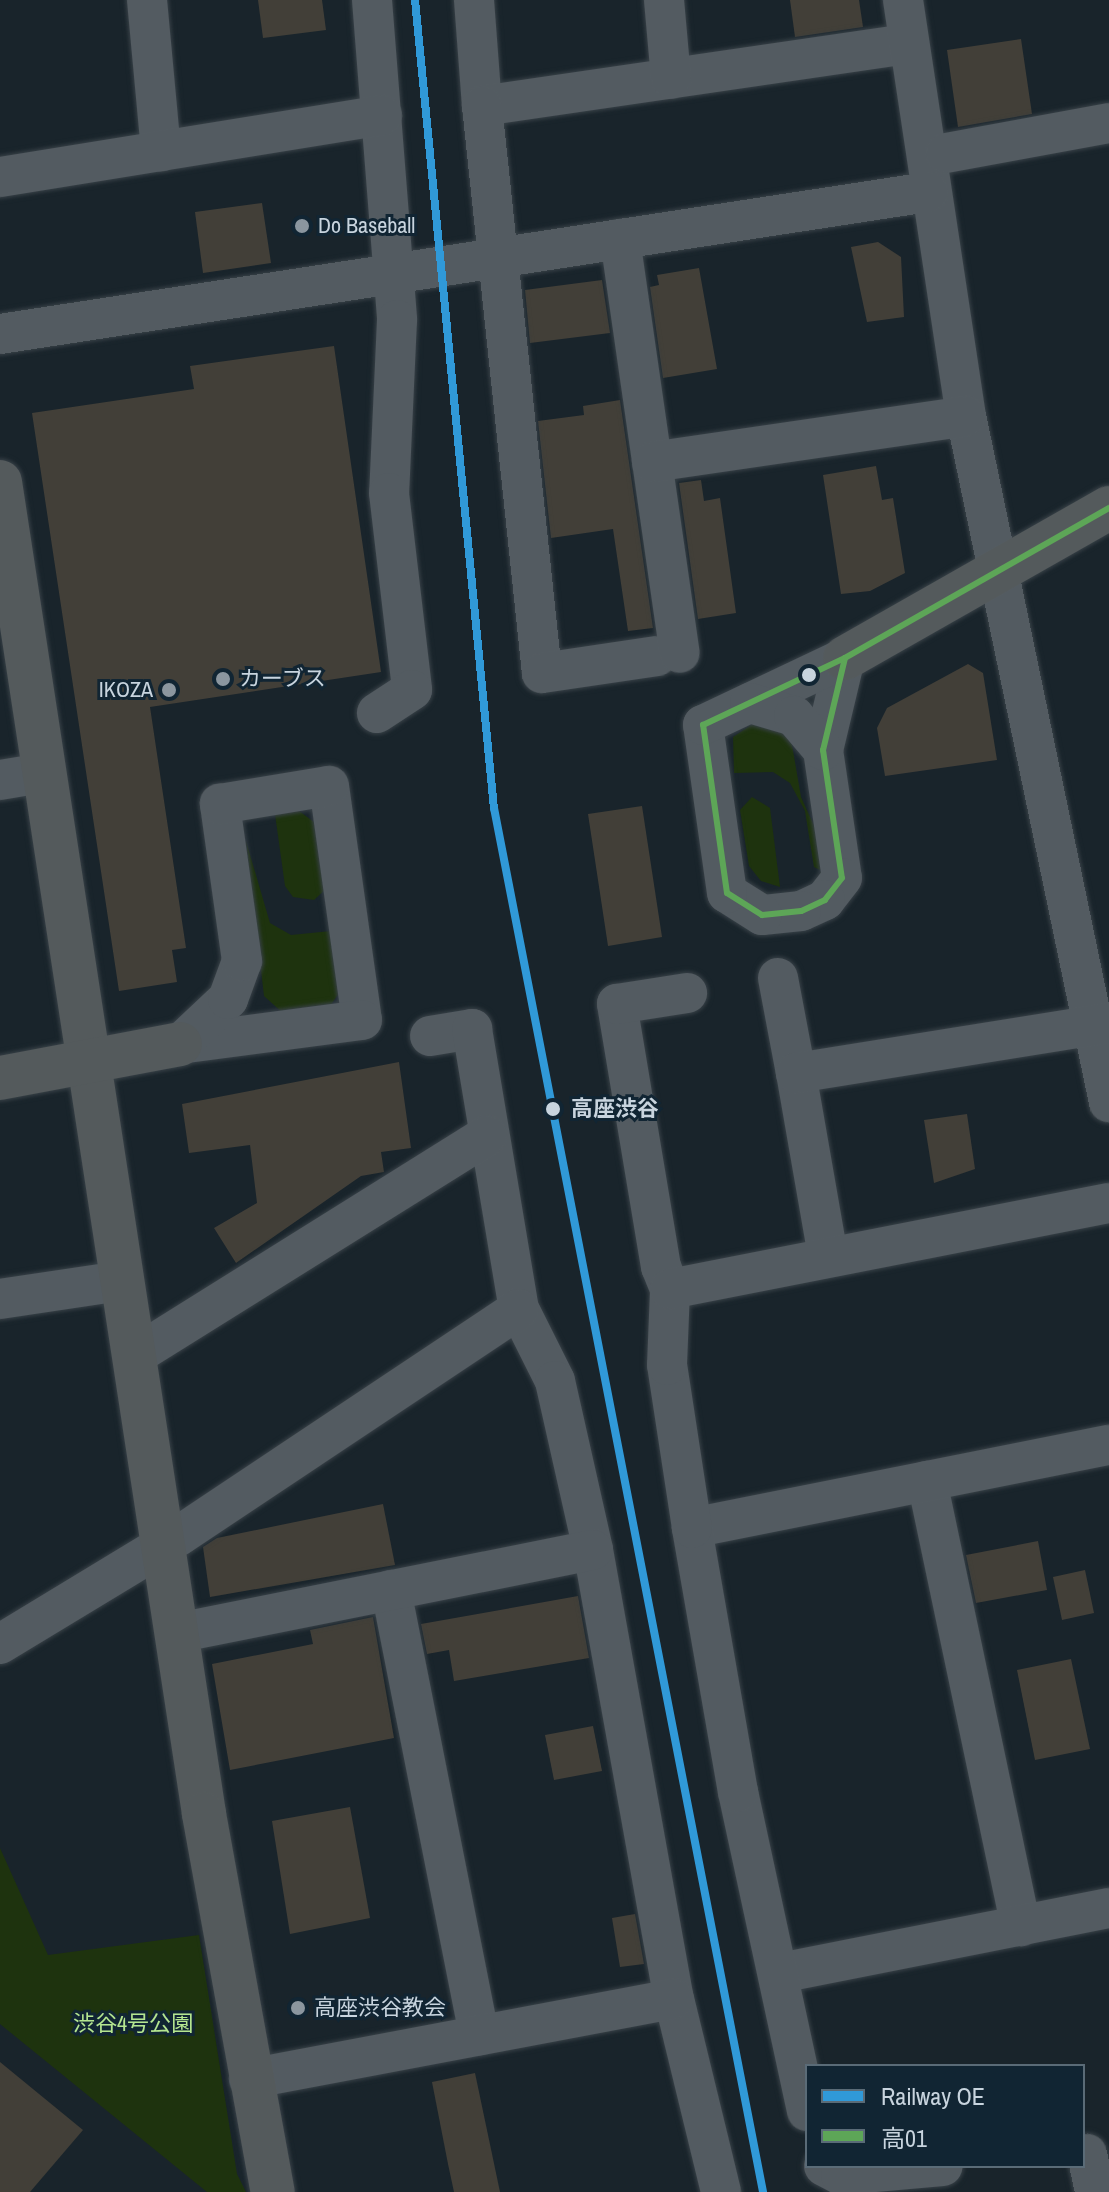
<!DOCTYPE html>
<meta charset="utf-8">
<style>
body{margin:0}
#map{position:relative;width:1109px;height:2192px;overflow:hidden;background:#19242b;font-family:"Archivo Narrow","Noto Sans JP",sans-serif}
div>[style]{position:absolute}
.green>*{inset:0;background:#1e330e}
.building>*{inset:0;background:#423f38}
.roads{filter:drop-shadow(0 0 2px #384147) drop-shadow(0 0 2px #384147)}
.street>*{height:40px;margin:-20px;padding:0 20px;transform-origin:20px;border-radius:20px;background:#535b61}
.secondary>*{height:44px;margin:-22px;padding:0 22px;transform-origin:22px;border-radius:22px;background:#545a5c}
.bus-1>*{height:6px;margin:-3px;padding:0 3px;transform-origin:3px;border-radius:3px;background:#5da657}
.rail-1>*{height:8px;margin:-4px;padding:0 4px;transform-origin:4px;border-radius:4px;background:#3099d8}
.dots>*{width:22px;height:22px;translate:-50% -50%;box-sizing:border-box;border:4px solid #112533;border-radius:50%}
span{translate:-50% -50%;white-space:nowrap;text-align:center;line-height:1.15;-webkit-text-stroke:6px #112533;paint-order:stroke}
.poi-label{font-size:22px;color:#c8d4de}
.left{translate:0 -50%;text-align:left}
.right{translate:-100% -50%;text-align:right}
.stop-label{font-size:22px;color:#c8d4de;font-weight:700}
.park-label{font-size:22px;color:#b5e690}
.legend{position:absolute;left:805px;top:2064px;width:280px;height:104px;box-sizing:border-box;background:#112533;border:2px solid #5a6b77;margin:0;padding:10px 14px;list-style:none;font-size:24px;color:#c8d4de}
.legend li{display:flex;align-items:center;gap:16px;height:40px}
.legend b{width:40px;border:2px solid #5a6b77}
</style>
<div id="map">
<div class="green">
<i style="clip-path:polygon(760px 719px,791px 739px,801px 797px,827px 854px,820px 870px,814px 867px,805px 811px,790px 783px,773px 772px,734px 773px,733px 737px)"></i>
<i style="clip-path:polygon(752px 797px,770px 808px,780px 887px,761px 881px,749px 866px,740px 810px)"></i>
<i style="clip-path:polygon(274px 807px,294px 807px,319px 826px,328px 887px,314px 900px,293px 897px,285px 886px)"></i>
<i style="clip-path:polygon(246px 841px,270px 923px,291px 935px,331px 931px,339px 993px,330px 1006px,284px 1014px,264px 996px)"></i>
<i style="clip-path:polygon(0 1848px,48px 1955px,199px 1935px,237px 2174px,246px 2192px,207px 2192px,0 2024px)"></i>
</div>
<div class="building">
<i style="clip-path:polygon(258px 0,322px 0,326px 30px,263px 38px)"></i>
<i style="clip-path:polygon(790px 0,859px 0,863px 27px,795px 37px)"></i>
<i style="clip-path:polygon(1021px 39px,1032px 114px,958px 127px,947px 50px)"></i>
<i style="clip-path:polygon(262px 203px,271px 263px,203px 273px,195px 212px)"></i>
<i style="clip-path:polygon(878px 242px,901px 257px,904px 317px,867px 322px,851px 247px)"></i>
<i style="clip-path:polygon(699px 268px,717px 369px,663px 378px,650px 287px,659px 285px,657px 275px)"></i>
<i style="clip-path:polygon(602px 280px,610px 333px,530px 343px,525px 290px)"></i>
<i style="clip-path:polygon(334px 346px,381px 672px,150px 707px,186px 948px,172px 950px,177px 982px,119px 991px,32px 413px,194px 389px,190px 366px)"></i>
<i style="clip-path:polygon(620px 400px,653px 628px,628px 631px,613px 529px,551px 538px,538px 421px,584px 415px,583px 406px)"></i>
<i style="clip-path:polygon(876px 466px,882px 500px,893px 498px,905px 573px,870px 591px,841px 594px,823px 475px)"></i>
<i style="clip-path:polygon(701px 480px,704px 501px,720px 498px,736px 613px,698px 619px,679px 483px)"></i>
<i style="clip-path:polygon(968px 664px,983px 673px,997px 760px,885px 776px,877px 728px,887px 708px)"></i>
<i style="clip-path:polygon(642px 806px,662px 937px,608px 946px,588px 814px)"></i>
<i style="clip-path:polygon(399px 1062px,411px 1148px,381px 1152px,384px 1172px,361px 1176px,236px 1263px,214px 1228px,257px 1203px,250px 1145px,189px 1153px,182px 1104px)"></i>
<i style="clip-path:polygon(967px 1114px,975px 1169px,934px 1183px,924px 1120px)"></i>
<i style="clip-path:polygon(383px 1504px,395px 1565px,210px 1597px,203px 1547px,217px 1538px)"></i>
<i style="clip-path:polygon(1038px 1541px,1047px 1590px,976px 1603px,966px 1555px)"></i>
<i style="clip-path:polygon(1085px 1570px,1094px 1613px,1062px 1620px,1053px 1577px)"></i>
<i style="clip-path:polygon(578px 1596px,589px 1658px,454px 1681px,449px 1650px,427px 1654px,421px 1624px)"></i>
<i style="clip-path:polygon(373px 1617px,394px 1738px,230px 1770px,212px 1664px,313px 1644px,310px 1630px)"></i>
<i style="clip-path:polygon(1071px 1659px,1090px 1749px,1035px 1760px,1017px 1670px)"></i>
<i style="clip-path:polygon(593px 1726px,602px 1771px,554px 1780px,545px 1735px)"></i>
<i style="clip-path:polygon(350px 1807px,370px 1918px,290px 1934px,272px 1821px)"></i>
<i style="clip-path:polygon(635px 1914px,644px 1964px,620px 1967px,612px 1918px)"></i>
<i style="clip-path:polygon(0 2062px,83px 2130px,30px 2192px,0 2192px)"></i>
<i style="clip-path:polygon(475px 2073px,500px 2192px,454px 2192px,448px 2164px,432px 2082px)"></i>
</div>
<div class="roads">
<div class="street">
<i style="left:147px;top:0;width:152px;rotate:84.7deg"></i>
<i style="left:372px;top:0;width:321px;rotate:85.5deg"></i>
<i style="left:397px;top:320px;width:173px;rotate:92.6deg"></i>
<i style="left:389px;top:493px;width:198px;rotate:83.3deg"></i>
<i style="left:412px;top:690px;width:42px;rotate:146.7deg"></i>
<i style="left:474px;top:0;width:106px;rotate:85.7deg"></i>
<i style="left:482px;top:106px;width:431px;rotate:-8.3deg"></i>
<i style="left:664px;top:0;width:79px;rotate:84.9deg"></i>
<i style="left:903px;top:0;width:421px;rotate:81.4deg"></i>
<i style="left:966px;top:416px;width:701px;rotate:78.23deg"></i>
<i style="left:482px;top:106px;width:570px;rotate:83.96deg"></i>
<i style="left:542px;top:673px;width:116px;rotate:-8.4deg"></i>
<i style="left:946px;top:153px;width:166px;rotate:-10.4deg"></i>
<i style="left:0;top:177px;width:387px;rotate:-9.2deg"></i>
<i style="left:620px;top:239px;width:418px;rotate:81.8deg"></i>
<i style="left:0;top:334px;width:939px;rotate:-8.7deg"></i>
<i style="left:652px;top:462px;width:317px;rotate:-8.3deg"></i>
<i style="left:845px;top:658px;width:95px;rotate:103.4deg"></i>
<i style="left:823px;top:750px;width:129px;rotate:81.6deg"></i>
<i style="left:842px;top:878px;width:28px;rotate:128deg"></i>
<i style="left:825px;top:900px;width:26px;rotate:155deg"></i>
<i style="left:801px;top:911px;width:39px;rotate:174deg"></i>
<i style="left:762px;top:915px;width:41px;rotate:-147.8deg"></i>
<i style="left:727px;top:893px;width:170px;rotate:-98.1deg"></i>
<i style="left:703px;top:725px;width:157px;rotate:-25.3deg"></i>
<i style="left:750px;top:703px;width:46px;rotate:16.5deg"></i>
<i style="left:794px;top:716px;width:45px;rotate:49.5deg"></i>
<i style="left:0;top:780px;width:43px;rotate:-9.5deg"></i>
<i style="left:329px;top:786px;width:236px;rotate:82deg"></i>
<i style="left:362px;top:1020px;width:184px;rotate:172.5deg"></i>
<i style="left:180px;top:1044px;width:66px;rotate:-43.2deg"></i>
<i style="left:228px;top:999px;width:40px;rotate:-69.8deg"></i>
<i style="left:242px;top:961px;width:159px;rotate:-98deg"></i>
<i style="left:220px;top:804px;width:110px;rotate:-9.4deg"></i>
<i style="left:778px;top:978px;width:97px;rotate:79.3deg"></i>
<i style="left:430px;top:1036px;width:43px;rotate:-9.5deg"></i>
<i style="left:472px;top:1029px;width:284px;rotate:80.5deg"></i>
<i style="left:519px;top:1309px;width:80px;rotate:63.4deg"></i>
<i style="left:555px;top:1381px;width:173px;rotate:77.3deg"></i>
<i style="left:593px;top:1550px;width:456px;rotate:79.8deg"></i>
<i style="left:674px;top:1999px;width:199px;rotate:76.3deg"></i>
<i style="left:828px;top:1256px;width:186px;rotate:-99.9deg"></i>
<i style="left:796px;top:1073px;width:317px;rotate:-9.1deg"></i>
<i style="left:670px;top:1289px;width:24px;rotate:-112deg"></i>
<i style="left:661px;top:1267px;width:267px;rotate:-99.5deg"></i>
<i style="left:617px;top:1004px;width:71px;rotate:-8.9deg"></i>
<i style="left:0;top:1299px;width:122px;rotate:-8.5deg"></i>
<i style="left:134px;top:1356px;width:416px;rotate:-32deg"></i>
<i style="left:927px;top:1481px;width:455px;rotate:78.1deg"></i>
<i style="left:692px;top:1528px;width:425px;rotate:-11.3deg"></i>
<i style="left:391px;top:1590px;width:454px;rotate:78.8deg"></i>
<i style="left:177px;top:1633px;width:424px;rotate:-11.3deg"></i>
<i style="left:0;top:1644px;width:210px;rotate:-31.2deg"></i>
<i style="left:180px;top:1535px;width:407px;rotate:-33.7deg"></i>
<i style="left:780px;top:1973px;width:335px;rotate:-11.2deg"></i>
<i style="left:249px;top:2079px;width:432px;rotate:-10.7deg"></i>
<i style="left:807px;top:2111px;width:326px;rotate:-102.2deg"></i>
<i style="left:738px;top:1792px;width:268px;rotate:-99.9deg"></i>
<i style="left:692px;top:1528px;width:165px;rotate:-98.7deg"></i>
<i style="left:667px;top:1365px;width:76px;rotate:-87.7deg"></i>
<i style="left:670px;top:1289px;width:447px;rotate:-11.1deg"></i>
<i style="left:1087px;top:2154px;width:39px;rotate:78deg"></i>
<i style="left:824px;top:2166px;width:19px;rotate:28deg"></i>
<i style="left:841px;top:2175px;width:102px;rotate:-5deg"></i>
</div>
<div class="secondary">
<i style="left:0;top:482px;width:1348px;rotate:81.29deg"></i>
<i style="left:204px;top:1814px;width:384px;rotate:79.7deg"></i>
<i style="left:845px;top:658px;width:304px;rotate:-29.6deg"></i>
<i style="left:0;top:1078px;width:183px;rotate:-10.7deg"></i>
</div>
</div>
<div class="bus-1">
<i style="left:845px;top:658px;width:95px;rotate:103.4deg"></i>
<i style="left:823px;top:750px;width:129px;rotate:81.6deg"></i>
<i style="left:842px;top:878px;width:28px;rotate:128deg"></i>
<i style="left:825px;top:900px;width:26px;rotate:155deg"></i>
<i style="left:801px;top:911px;width:39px;rotate:174deg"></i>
<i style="left:762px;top:915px;width:41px;rotate:-147.8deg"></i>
<i style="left:727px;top:893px;width:170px;rotate:-98.1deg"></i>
<i style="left:703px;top:725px;width:157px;rotate:-25.3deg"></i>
<i style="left:845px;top:658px;width:304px;rotate:-29.6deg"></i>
</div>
<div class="rail-1">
<i style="left:415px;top:0;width:812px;rotate:84.42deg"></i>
<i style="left:494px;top:808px;width:1410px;rotate:79deg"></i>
</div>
<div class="dots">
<i style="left:302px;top:226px;background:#8b969f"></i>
<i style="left:809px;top:675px;background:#c8d4de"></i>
<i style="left:223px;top:679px;background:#8b969f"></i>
<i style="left:169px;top:690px;background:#8b969f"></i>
<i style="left:553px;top:1109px;background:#c8d4de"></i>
<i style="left:298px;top:2008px;background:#8b969f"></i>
</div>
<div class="poi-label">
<span class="left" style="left:318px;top:226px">Do Baseball</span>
<span class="left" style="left:239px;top:679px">カーブス</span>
<span class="right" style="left:153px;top:690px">IKOZA</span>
<span class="left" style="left:314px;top:2008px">高座渋谷教会</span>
</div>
<div class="stop-label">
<span class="left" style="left:571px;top:1109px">高座渋谷</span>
</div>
<div class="park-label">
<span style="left:133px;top:2024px">渋谷4号公園</span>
</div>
<ul class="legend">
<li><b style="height:10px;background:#3099d8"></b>Railway OE</li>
<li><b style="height:10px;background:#5da657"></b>高01</li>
</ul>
</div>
